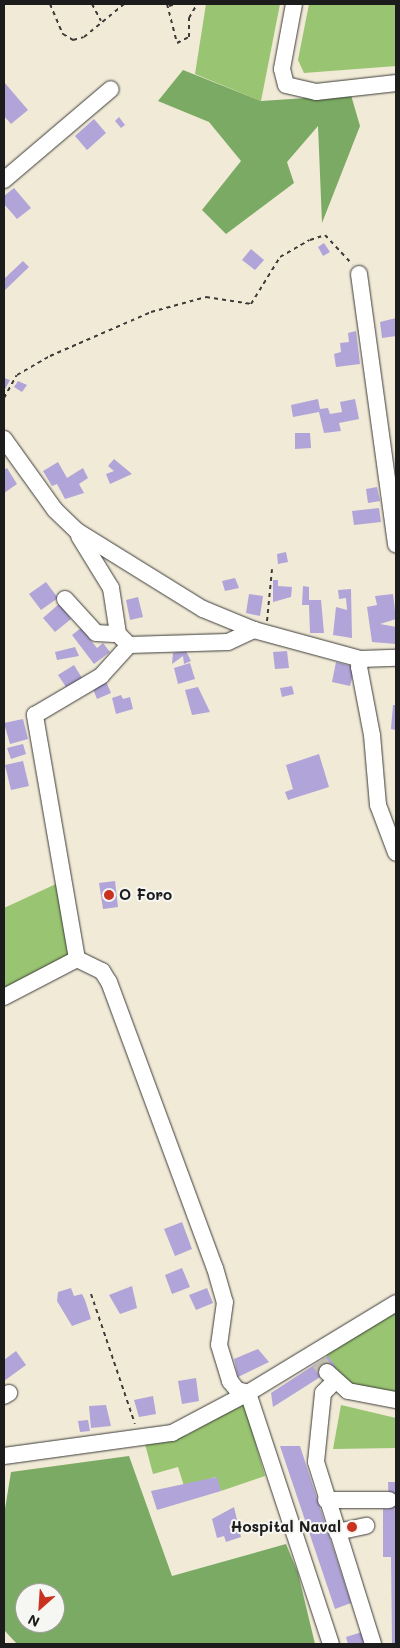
<!DOCTYPE html>
<style>
body{margin:0}
#map{position:relative;width:400px;height:1648px;overflow:hidden;background:#f1ead7;font-family:Mali,sans-serif}
div>[style]{position:absolute}
.green>*{inset:0;background:#99c471}
.forest>*{inset:0;background:#7aaa63}
.building>*{inset:0;background:#b0a4d8}
.minor-tunnel>*{height:16px;margin-top:-8px;transform-origin:0;background:repeating-linear-gradient(90deg,#c6c1b2 0 16px,transparent 0 24px)}
.path>*{height:2px;margin-top:-1px;transform-origin:0;background:repeating-linear-gradient(90deg,#3c3b38 0 4px,transparent 0 8px)}
.roads{filter:drop-shadow(0 0 1px #3c3b38) drop-shadow(0 0 1px #3c3b38)}
.minor>*{height:16px;margin:-8px;padding:0 8px;transform-origin:8px;border-radius:8px;background:#fff}
.dots>*{width:14px;height:14px;translate:-50% -50%;box-sizing:border-box;border:2px solid #f6f6f2;border-radius:50%}
span{translate:-50% -50%;white-space:nowrap;text-align:center;line-height:1.15;-webkit-text-stroke:4px #f6f6f2;paint-order:stroke}
.poi-label{font-size:15px;color:#1c1c1c;font-weight:700}
.left{translate:0 -50%;text-align:left}
.right{translate:-100% -50%;text-align:right}
.frame{position:absolute;inset:0;border:5px solid #1c1c1c;pointer-events:none}
.north{position:absolute;left:15px;top:1583px;width:50px;height:50px;box-sizing:border-box;background:#f6f6f2;border:1px solid #9f9f9c;border-radius:50%;rotate:206deg;font-size:14px;font-weight:700;line-height:20px;text-align:center;color:#1c1c1c}
.north::after{content:'';display:block;margin:auto;width:18px;height:22px;background:#c8321e;clip-path:polygon(50% 0,100% 100%,50% 72%,0 100%)}
</style>
<div id="map">
<div class="green">
<i style="clip-path:polygon(206px 4px,280px 4px,261px 101px,195px 74px)"></i>
<i style="clip-path:polygon(309px 4px,396px 4px,396px 66px,304px 73px,298px 60px)"></i>
<i style="clip-path:polygon(56px 884px,70px 956px,4px 989px,4px 908px)"></i>
<i style="clip-path:polygon(396px 1307px,396px 1396px,361px 1390px,332px 1369px,325px 1351px)"></i>
<i style="clip-path:polygon(244px 1403px,265px 1476px,221px 1491px,216px 1477px,184px 1486px,178px 1467px,153px 1474px,145px 1444px,187px 1435px)"></i>
<i style="clip-path:polygon(341px 1405px,396px 1418px,396px 1448px,333px 1449px)"></i>
</div>
<div class="forest">
<i style="clip-path:polygon(183px 70px,261px 101px,351px 95px,360px 126px,322px 223px,318px 126px,287px 162px,294px 183px,226px 234px,202px 210px,241px 161px,209px 122px,158px 101px)"></i>
<i style="clip-path:polygon(evenodd,129px 1456px,172px 1576px,286px 1544px,298px 1573px,315px 1644px,17px 1644px,4px 1630px,4px 1515px,11px 1472px,129px 1456px,25px 1593px,55px 1593px,55px 1623px,25px 1623px,25px 1593px)"></i>
</div>
<div class="building">
<i style="clip-path:polygon(4px 82px,28px 110px,11px 124px,4px 116px)"></i>
<i style="clip-path:polygon(119px 117px,125px 125px,121px 128px,115px 121px)"></i>
<i style="clip-path:polygon(94px 119px,106px 133px,87px 150px,75px 136px)"></i>
<i style="clip-path:polygon(14px 188px,31px 208px,17px 219px,4px 204px,4px 196px)"></i>
<i style="clip-path:polygon(324px 243px,330px 252px,323px 256px,318px 247px)"></i>
<i style="clip-path:polygon(251px 249px,264px 260px,255px 270px,242px 260px)"></i>
<i style="clip-path:polygon(23px 261px,29px 267px,4px 291px,4px 279px)"></i>
<i style="clip-path:polygon(396px 318px,396px 336px,382px 338px,380px 322px)"></i>
<i style="clip-path:polygon(356px 331px,360px 364px,336px 367px,334px 354px,341px 352px,340px 343px,349px 342px,348px 333px)"></i>
<i style="clip-path:polygon(4px 378px,10px 380px,4px 391px)"></i>
<i style="clip-path:polygon(18px 381px,27px 385px,22px 392px,14px 387px)"></i>
<i style="clip-path:polygon(318px 399px,320px 409px,328px 408px,330px 414px,342px 412px,340px 402px,355px 399px,359px 419px,339px 423px,341px 431px,324px 433px,319px 412px,293px 417px,291px 405px)"></i>
<i style="clip-path:polygon(295px 433px,310px 433px,311px 448px,295px 449px)"></i>
<i style="clip-path:polygon(114px 459px,132px 474px,110px 484px,106px 474px,114px 471px,108px 466px)"></i>
<i style="clip-path:polygon(58px 462px,67px 478px,83px 468px,88px 478px,79px 484px,84px 493px,65px 499px,57px 484px,52px 486px,43px 471px)"></i>
<i style="clip-path:polygon(7px 468px,17px 484px,4px 493px,4px 470px)"></i>
<i style="clip-path:polygon(377px 487px,380px 501px,368px 503px,366px 489px)"></i>
<i style="clip-path:polygon(379px 508px,381px 522px,354px 525px,352px 511px)"></i>
<i style="clip-path:polygon(286px 552px,288px 562px,278px 564px,277px 554px)"></i>
<i style="clip-path:polygon(235px 578px,239px 588px,225px 591px,222px 581px)"></i>
<i style="clip-path:polygon(273px 580px,278px 580px,278px 586px,292px 587px,291px 597px,273px 602px)"></i>
<i style="clip-path:polygon(46px 582px,58px 598px,41px 610px,29px 594px)"></i>
<i style="clip-path:polygon(303px 586px,309px 587px,309px 600px,321px 600px,324px 633px,310px 633px,309px 605px,302px 605px)"></i>
<i style="clip-path:polygon(351px 589px,352px 638px,333px 635px,336px 607px,347px 610px,346px 598px,339px 599px,338px 590px)"></i>
<i style="clip-path:polygon(249px 594px,263px 596px,260px 616px,246px 613px)"></i>
<i style="clip-path:polygon(393px 594px,396px 619px,380px 624px,396px 627px,396px 644px,372px 642px,367px 607px,377px 605px,375px 596px)"></i>
<i style="clip-path:polygon(138px 597px,143px 617px,130px 620px,126px 600px)"></i>
<i style="clip-path:polygon(59px 604px,71px 619px,55px 632px,43px 618px)"></i>
<i style="clip-path:polygon(81px 628px,97px 648px,103px 643px,110px 652px,94px 664px,72px 635px)"></i>
<i style="clip-path:polygon(75px 647px,79px 656px,57px 660px,55px 652px)"></i>
<i style="clip-path:polygon(186px 651px,191px 661px,184px 664px,183px 656px,172px 664px,173px 653px)"></i>
<i style="clip-path:polygon(287px 651px,289px 668px,275px 669px,273px 652px)"></i>
<i style="clip-path:polygon(336px 662px,355px 667px,350px 686px,332px 682px)"></i>
<i style="clip-path:polygon(190px 663px,195px 679px,178px 684px,174px 668px)"></i>
<i style="clip-path:polygon(74px 665px,82px 678px,66px 687px,58px 675px)"></i>
<i style="clip-path:polygon(105px 679px,111px 693px,97px 699px,93px 689px)"></i>
<i style="clip-path:polygon(292px 686px,294px 694px,282px 697px,280px 688px)"></i>
<i style="clip-path:polygon(198px 687px,210px 712px,192px 715px,185px 690px)"></i>
<i style="clip-path:polygon(121px 695px,123px 699px,130px 697px,133px 709px,116px 714px,112px 698px)"></i>
<i style="clip-path:polygon(393px 705px,396px 705px,396px 730px,391px 729px)"></i>
<i style="clip-path:polygon(23px 719px,28px 739px,10px 744px,4px 723px)"></i>
<i style="clip-path:polygon(23px 744px,26px 754px,11px 759px,7px 748px)"></i>
<i style="clip-path:polygon(319px 754px,329px 787px,288px 800px,285px 792px,293px 789px,286px 765px)"></i>
<i style="clip-path:polygon(23px 761px,29px 786px,11px 790px,5px 765px)"></i>
<i style="clip-path:polygon(115px 881px,118px 907px,103px 909px,99px 883px)"></i>
<i style="clip-path:polygon(182px 1222px,192px 1249px,175px 1256px,164px 1229px)"></i>
<i style="clip-path:polygon(182px 1268px,190px 1287px,172px 1294px,165px 1275px)"></i>
<i style="clip-path:polygon(132px 1286px,137px 1308px,120px 1314px,109px 1295px)"></i>
<i style="clip-path:polygon(71px 1288px,74px 1296px,82px 1294px,85px 1300px,91px 1319px,72px 1326px,57px 1301px,58px 1292px)"></i>
<i style="clip-path:polygon(207px 1288px,213px 1303px,196px 1310px,189px 1295px)"></i>
<i style="clip-path:polygon(258px 1349px,269px 1362px,238px 1377px,234px 1359px)"></i>
<i style="clip-path:polygon(16px 1351px,26px 1365px,4px 1381px,4px 1360px)"></i>
<i style="clip-path:polygon(328px 1356px,336px 1367px,273px 1407px,271px 1393px)"></i>
<i style="clip-path:polygon(196px 1378px,199px 1401px,182px 1404px,178px 1381px)"></i>
<i style="clip-path:polygon(153px 1396px,156px 1414px,139px 1417px,134px 1400px)"></i>
<i style="clip-path:polygon(106px 1405px,111px 1426px,91px 1428px,89px 1406px)"></i>
<i style="clip-path:polygon(88px 1420px,90px 1431px,80px 1432px,78px 1421px)"></i>
<i style="clip-path:polygon(280px 1446px,300px 1446px,351px 1603px,335px 1609px)"></i>
<i style="clip-path:polygon(217px 1477px,221px 1491px,157px 1510px,151px 1491px)"></i>
<i style="clip-path:polygon(388px 1482px,396px 1482px,396px 1644px,392px 1644px,391px 1557px,383px 1557px,383px 1509px,389px 1509px)"></i>
<i style="clip-path:polygon(234px 1507px,241px 1537px,226px 1542px,224px 1536px,217px 1538px,212px 1519px)"></i>
<i style="clip-path:polygon(362px 1632px,366px 1644px,348px 1644px,346px 1637px)"></i>
</div>
<div class="minor-tunnel">
<i style="left:319px;top:1362px;width:13px;rotate:51deg"></i>
</div>
<div class="path">
<i style="left:50px;top:4px;width:33px;rotate:67deg"></i>
<i style="left:63px;top:34px;width:12px;rotate:31deg"></i>
<i style="left:73px;top:40px;width:11px;rotate:-15deg"></i>
<i style="left:84px;top:37px;width:52px;rotate:-39.5deg"></i>
<i style="left:92px;top:4px;width:19px;rotate:62deg"></i>
<i style="left:167px;top:4px;width:40px;rotate:75.6deg"></i>
<i style="left:177px;top:43px;width:13px;rotate:-27deg"></i>
<i style="left:189px;top:37px;width:19px;rotate:-90deg"></i>
<i style="left:189px;top:18px;width:16px;rotate:-60deg"></i>
<i style="left:169px;top:6px;width:7px;rotate:-16deg"></i>
<i style="left:4px;top:398px;width:26px;rotate:-61deg"></i>
<i style="left:17px;top:375px;width:38px;rotate:-30deg"></i>
<i style="left:50px;top:356px;width:110px;rotate:-23.5deg"></i>
<i style="left:151px;top:312px;width:57px;rotate:-15.3deg"></i>
<i style="left:206px;top:297px;width:46px;rotate:8.8deg"></i>
<i style="left:251px;top:304px;width:55px;rotate:-58.3deg"></i>
<i style="left:280px;top:257px;width:34px;rotate:-30deg"></i>
<i style="left:310px;top:240px;width:16px;rotate:-18deg"></i>
<i style="left:325px;top:235px;width:40px;rotate:47deg"></i>
<i style="left:267px;top:621px;width:52px;rotate:-84.5deg"></i>
<i style="left:91px;top:1294px;width:137px;rotate:71.3deg"></i>
</div>
<div class="roads">
<div class="minor">
<i style="left:294px;top:4px;width:66px;rotate:100.5deg"></i>
<i style="left:282px;top:69px;width:16px;rotate:76deg"></i>
<i style="left:286px;top:85px;width:31px;rotate:13deg"></i>
<i style="left:316px;top:92px;width:81px;rotate:-6.4deg"></i>
<i style="left:4px;top:180px;width:140px;rotate:-40.4deg"></i>
<i style="left:359px;top:274px;width:273px;rotate:82.2deg"></i>
<i style="left:4px;top:439px;width:87px;rotate:54.3deg"></i>
<i style="left:55px;top:510px;width:30px;rotate:44deg"></i>
<i style="left:77px;top:531px;width:148px;rotate:31.8deg"></i>
<i style="left:203px;top:609px;width:55px;rotate:22.4deg"></i>
<i style="left:254px;top:630px;width:111px;rotate:15.2deg"></i>
<i style="left:361px;top:659px;width:35px;rotate:-2deg"></i>
<i style="left:79px;top:536px;width:61px;rotate:58.4deg"></i>
<i style="left:111px;top:588px;width:47px;rotate:81.3deg"></i>
<i style="left:118px;top:634px;width:16px;rotate:45deg"></i>
<i style="left:129px;top:645px;width:99px;rotate:-1.7deg"></i>
<i style="left:228px;top:642px;width:29px;rotate:-25deg"></i>
<i style="left:65px;top:599px;width:46px;rotate:47.6deg"></i>
<i style="left:96px;top:633px;width:22px;rotate:3deg"></i>
<i style="left:361px;top:659px;width:8px;rotate:104deg"></i>
<i style="left:359px;top:667px;width:69px;rotate:79.2deg"></i>
<i style="left:372px;top:735px;width:70px;rotate:85.1deg"></i>
<i style="left:378px;top:805px;width:51px;rotate:69.4deg"></i>
<i style="left:77px;top:959px;width:248px;rotate:-99.8deg"></i>
<i style="left:35px;top:715px;width:77px;rotate:-30.6deg"></i>
<i style="left:101px;top:676px;width:42px;rotate:-47.9deg"></i>
<i style="left:4px;top:997px;width:82px;rotate:-27.5deg"></i>
<i style="left:77px;top:959px;width:28px;rotate:26deg"></i>
<i style="left:102px;top:971px;width:13px;rotate:58deg"></i>
<i style="left:109px;top:982px;width:305px;rotate:69.7deg"></i>
<i style="left:215px;top:1268px;width:35px;rotate:74deg"></i>
<i style="left:225px;top:1302px;width:43px;rotate:97.9deg"></i>
<i style="left:219px;top:1345px;width:38px;rotate:73deg"></i>
<i style="left:230px;top:1381px;width:11px;rotate:52deg"></i>
<i style="left:237px;top:1390px;width:11px;rotate:15deg"></i>
<i style="left:248px;top:1393px;width:264px;rotate:71.7deg"></i>
<i style="left:327px;top:1372px;width:28px;rotate:42deg"></i>
<i style="left:348px;top:1391px;width:49px;rotate:10.6deg"></i>
<i style="left:335px;top:1381px;width:17px;rotate:135deg"></i>
<i style="left:323px;top:1393px;width:69px;rotate:95.8deg"></i>
<i style="left:316px;top:1462px;width:191px;rotate:72.6deg"></i>
<i style="left:4px;top:1396px;width:6px;rotate:-31deg"></i>
<i style="left:4px;top:1456px;width:170px;rotate:-7.8deg"></i>
<i style="left:172px;top:1433px;width:86px;rotate:-27.8deg"></i>
<i style="left:248px;top:1393px;width:173px;rotate:-31.3deg"></i>
<i style="left:326px;top:1500px;width:63px"></i>
<i style="left:337px;top:1532px;width:30px;rotate:-12deg"></i>
</div>
</div>
<div class="dots">
<i style="left:109px;top:895px;background:#c8321e"></i>
<i style="left:352px;top:1527px;background:#c8321e"></i>
</div>
<div class="poi-label">
<span class="left" style="left:119px;top:895px">O Foro</span>
<span class="right" style="left:341px;top:1527px">Hospital Naval</span>
</div>
<div class="frame"></div>
<div class="north">N</div>
</div>
